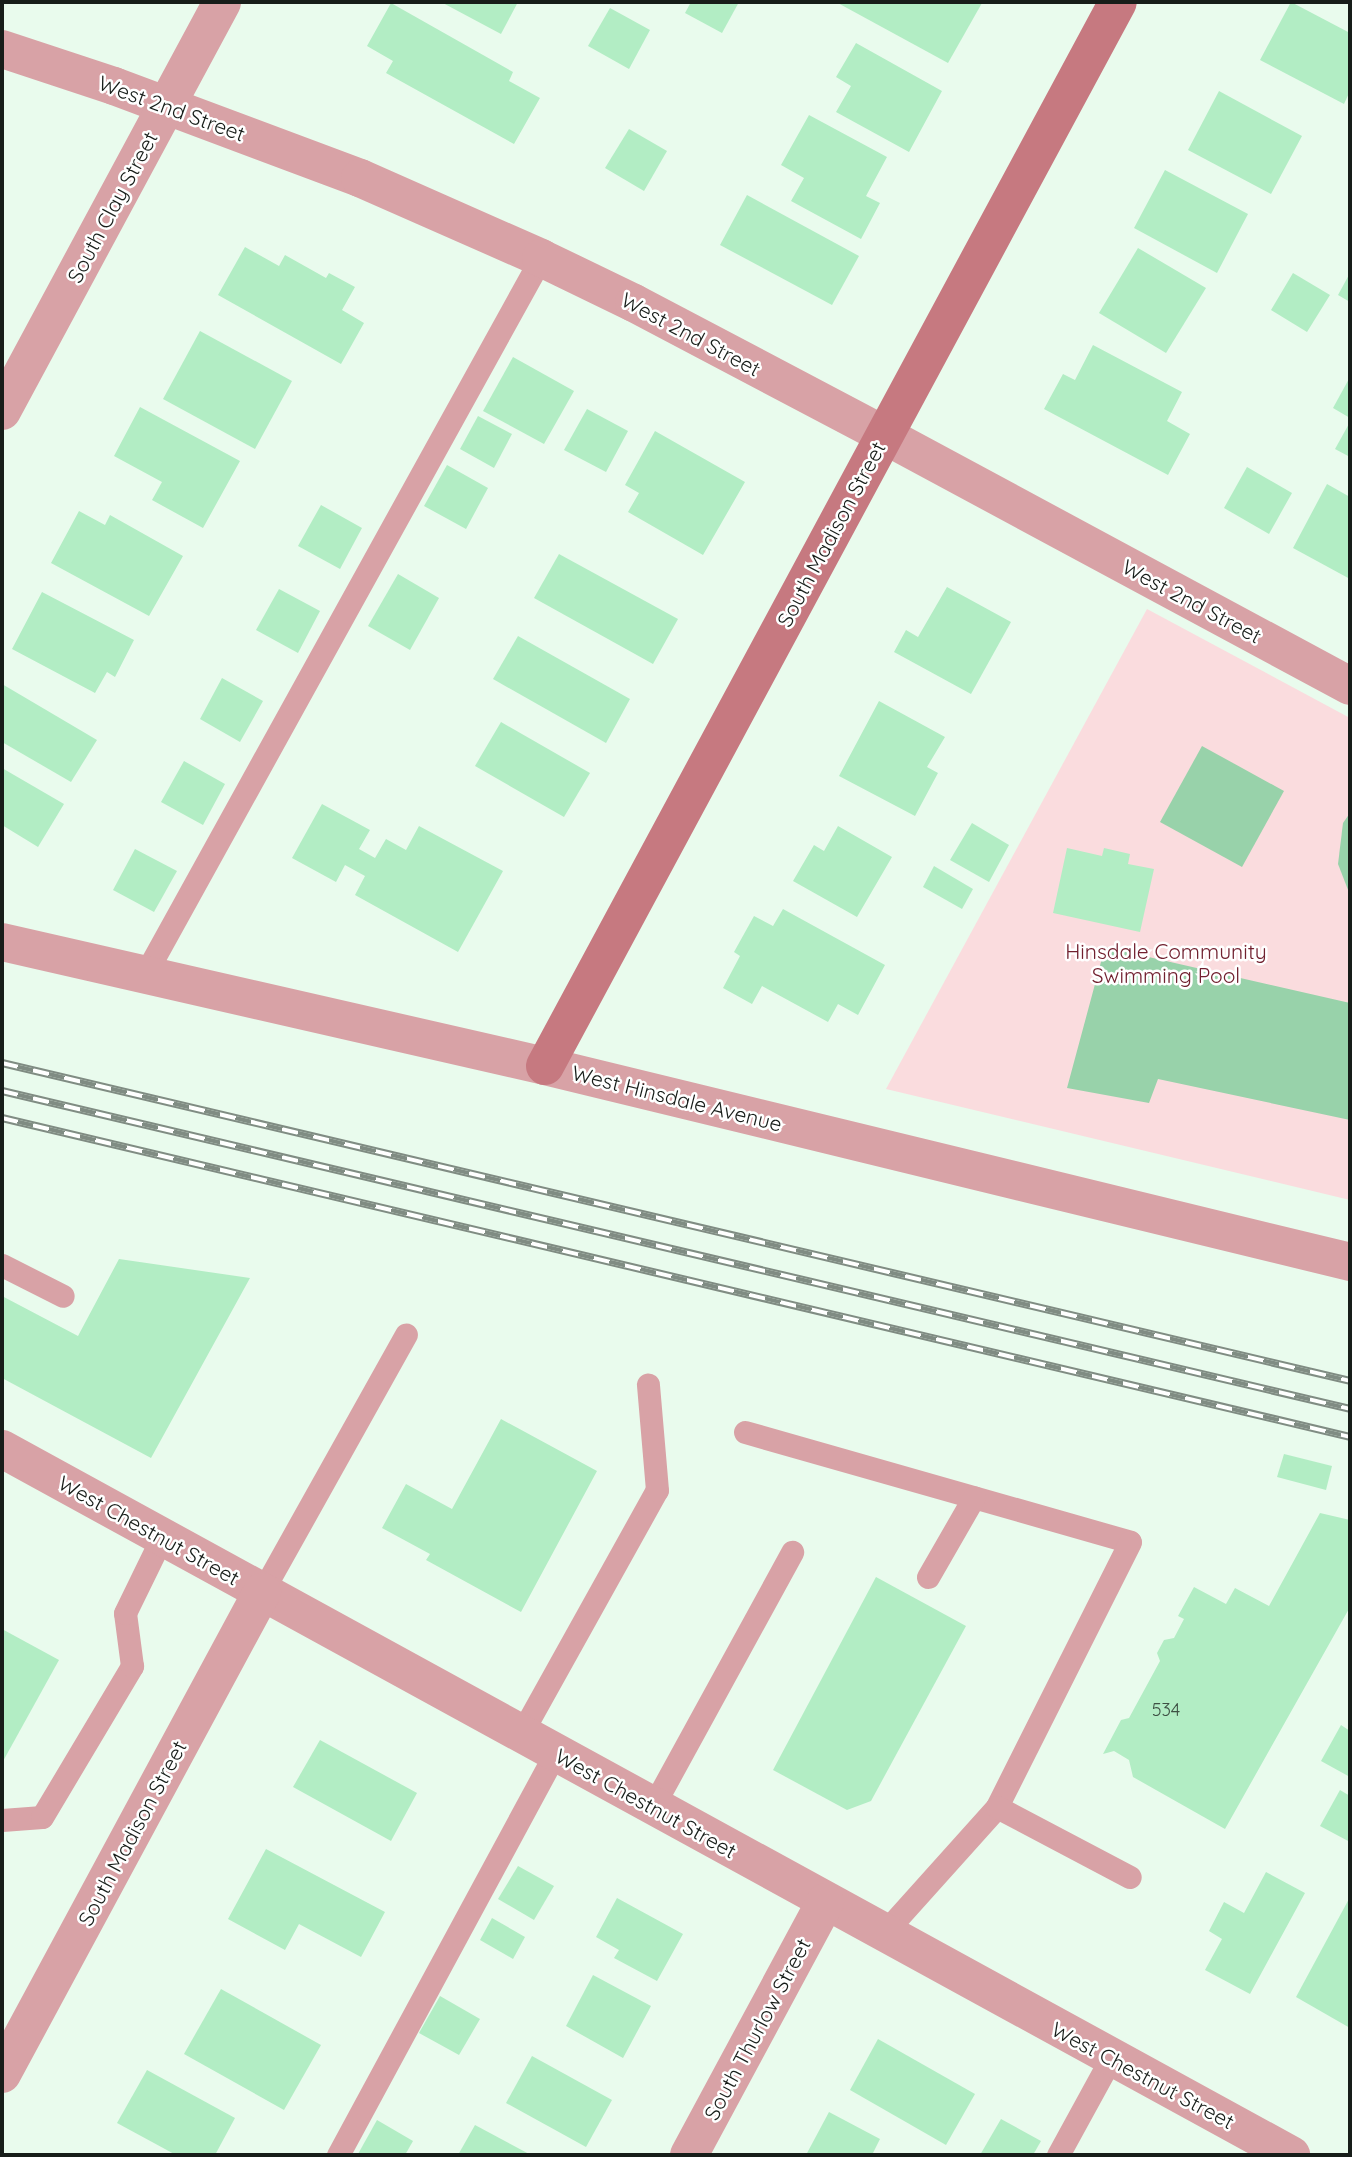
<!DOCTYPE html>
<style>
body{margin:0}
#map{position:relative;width:1352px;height:2157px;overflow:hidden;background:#e9fbed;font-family:Quicksand,sans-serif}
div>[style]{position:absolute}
.green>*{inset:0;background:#fadcde}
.water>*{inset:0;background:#98d2aa}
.building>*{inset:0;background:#b2edc4}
.lane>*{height:23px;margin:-11.5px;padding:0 11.5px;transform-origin:11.5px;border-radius:11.5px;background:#d8a2a6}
.street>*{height:38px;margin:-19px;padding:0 19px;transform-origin:19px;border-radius:19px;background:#d8a2a6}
.secondary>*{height:38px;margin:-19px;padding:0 19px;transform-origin:19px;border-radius:19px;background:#c67980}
.rail>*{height:8px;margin-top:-4px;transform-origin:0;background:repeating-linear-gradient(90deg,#fff 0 16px,#808c83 0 32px);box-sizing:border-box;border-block:2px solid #808c83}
span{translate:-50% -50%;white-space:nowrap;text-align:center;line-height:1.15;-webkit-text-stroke:5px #fff;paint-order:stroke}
.number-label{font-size:18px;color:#3e5144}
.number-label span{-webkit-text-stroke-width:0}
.street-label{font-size:21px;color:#171d19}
.park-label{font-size:21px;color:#71202f}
.frame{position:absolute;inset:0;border:4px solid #171d19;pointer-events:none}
</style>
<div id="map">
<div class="green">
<i style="clip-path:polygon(1147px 609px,1350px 718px,1350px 1200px,886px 1089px)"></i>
</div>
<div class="water">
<i style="clip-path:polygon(1202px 746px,1284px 791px,1242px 867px,1160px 822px)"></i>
<i style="clip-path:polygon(1350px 813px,1350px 895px,1338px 864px,1343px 823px)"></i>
<i style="clip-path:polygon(1105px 947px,1350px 1003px,1350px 1120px,1158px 1079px,1149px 1103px,1067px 1088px)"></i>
</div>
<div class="building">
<i style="clip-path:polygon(441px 2px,518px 2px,501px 34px)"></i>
<i style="clip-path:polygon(691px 2px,739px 2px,722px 33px,685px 13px)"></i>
<i style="clip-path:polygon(836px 2px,980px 2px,982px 3px,948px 63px)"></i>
<i style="clip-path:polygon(1291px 2px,1350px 33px,1350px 91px,1344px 104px,1260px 60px)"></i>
<i style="clip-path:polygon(391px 3px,513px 72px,509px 81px,540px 98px,514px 144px,386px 73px,393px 61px,367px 46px)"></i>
<i style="clip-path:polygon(610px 8px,650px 30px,629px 69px,588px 46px)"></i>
<i style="clip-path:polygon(856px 43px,942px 91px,909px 152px,836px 112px,851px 86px,836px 77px)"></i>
<i style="clip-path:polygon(1219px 91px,1302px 136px,1271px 194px,1188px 150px)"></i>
<i style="clip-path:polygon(809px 115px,887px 157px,866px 196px,880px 203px,861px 239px,791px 201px,804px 178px,781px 165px)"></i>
<i style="clip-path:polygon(629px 129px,667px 151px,644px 191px,605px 168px)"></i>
<i style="clip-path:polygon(1165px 170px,1248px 214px,1217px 273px,1134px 228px)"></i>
<i style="clip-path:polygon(747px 195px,859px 256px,832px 305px,720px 245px)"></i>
<i style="clip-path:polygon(245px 247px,279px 266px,285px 255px,326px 278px,329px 273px,355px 287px,342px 310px,364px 323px,341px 364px,218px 295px)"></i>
<i style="clip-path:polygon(1138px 248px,1206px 288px,1166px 353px,1099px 313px)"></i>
<i style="clip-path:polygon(1293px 273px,1330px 295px,1307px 332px,1271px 310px)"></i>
<i style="clip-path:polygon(1350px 273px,1350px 302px,1338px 295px)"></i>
<i style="clip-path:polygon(200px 331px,292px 381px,255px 449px,163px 399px)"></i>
<i style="clip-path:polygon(1093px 345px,1182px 392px,1167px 421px,1190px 434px,1168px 475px,1044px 409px,1063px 374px,1075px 380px)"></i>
<i style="clip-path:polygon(513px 357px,574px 391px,544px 444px,483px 411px)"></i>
<i style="clip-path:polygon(1350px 377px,1350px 418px,1333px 408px)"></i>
<i style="clip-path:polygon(140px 407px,240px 461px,203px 528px,152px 500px,162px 482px,114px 456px)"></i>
<i style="clip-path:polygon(587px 409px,628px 431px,606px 472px,564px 450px)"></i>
<i style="clip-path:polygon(478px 416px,512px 434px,494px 468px,460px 449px)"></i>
<i style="clip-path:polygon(1350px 422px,1350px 457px,1335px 449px)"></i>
<i style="clip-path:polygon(655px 431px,745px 482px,703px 555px,628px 512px,639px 493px,625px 485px)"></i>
<i style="clip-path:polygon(447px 465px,488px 488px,466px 529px,424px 506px)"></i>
<i style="clip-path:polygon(1247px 467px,1292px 493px,1269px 534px,1224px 508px)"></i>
<i style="clip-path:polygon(1327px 484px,1350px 497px,1350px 579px,1293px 548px)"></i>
<i style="clip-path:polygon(321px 505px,362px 528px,340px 569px,298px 546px)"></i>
<i style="clip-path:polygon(79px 511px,105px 525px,110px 515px,183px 556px,149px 616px,51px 563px)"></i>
<i style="clip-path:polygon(559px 554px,678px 619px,653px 664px,534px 598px)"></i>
<i style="clip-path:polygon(398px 574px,439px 598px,410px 650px,368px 626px)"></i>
<i style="clip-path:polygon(947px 587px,1011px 622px,971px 694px,894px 652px,906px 630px,918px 637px)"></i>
<i style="clip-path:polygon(279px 589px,320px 611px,298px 653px,256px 630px)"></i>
<i style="clip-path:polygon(42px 592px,134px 640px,115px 677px,107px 672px,95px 693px,12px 649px)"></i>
<i style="clip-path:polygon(518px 636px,630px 699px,606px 743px,493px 679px)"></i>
<i style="clip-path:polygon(222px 678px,263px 701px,240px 742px,200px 719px)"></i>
<i style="clip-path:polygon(2px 684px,97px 740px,71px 782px,2px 742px)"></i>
<i style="clip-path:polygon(879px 701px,945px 737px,927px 767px,938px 773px,915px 816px,839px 776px)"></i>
<i style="clip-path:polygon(501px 722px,590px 773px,564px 817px,475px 766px)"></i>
<i style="clip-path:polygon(184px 761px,225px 784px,203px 825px,161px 802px)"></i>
<i style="clip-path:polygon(2px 768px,64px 804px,38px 847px,2px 825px)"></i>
<i style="clip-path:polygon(322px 804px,370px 830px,359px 849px,375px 858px,386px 839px,406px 850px,419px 826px,503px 871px,458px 952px,355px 895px,365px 876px,345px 865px,336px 882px,292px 858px)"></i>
<i style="clip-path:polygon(972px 823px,1009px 845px,989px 882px,950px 860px)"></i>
<i style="clip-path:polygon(838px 826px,892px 857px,857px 917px,793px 881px,814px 845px,824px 851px)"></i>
<i style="clip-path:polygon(1067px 848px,1102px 856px,1104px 848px,1130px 854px,1128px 864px,1154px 869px,1140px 932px,1053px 913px)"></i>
<i style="clip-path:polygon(135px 849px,177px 871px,154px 912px,113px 890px)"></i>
<i style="clip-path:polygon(934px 866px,973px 889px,962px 909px,923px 887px)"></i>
<i style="clip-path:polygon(783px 909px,885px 965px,858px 1015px,838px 1004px,828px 1022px,762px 986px,752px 1004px,723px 988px,740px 956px,734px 952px,754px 916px,773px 926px)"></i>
<i style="clip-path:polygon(119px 1259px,250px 1278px,151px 1458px,2px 1378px,2px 1296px,78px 1336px)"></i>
<i style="clip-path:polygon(501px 1419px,597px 1471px,521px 1612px,426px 1560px,430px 1554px,382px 1528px,406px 1484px,452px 1509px)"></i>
<i style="clip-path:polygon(1284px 1454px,1332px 1466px,1326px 1490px,1277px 1477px)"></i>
<i style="clip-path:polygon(1320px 1513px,1350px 1520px,1350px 1607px,1225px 1829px,1133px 1777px,1129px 1760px,1114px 1751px,1103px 1754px,1121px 1720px,1129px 1718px,1160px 1661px,1157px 1653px,1164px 1640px,1174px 1638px,1184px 1619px,1178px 1616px,1194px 1587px,1226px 1604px,1235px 1588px,1269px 1606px)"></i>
<i style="clip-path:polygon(876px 1577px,966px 1626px,871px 1801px,847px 1810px,773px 1770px)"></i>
<i style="clip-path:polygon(2px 1629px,59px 1660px,2px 1763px)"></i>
<i style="clip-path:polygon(1341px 1725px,1350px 1731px,1350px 1777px,1321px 1761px)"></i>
<i style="clip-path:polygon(320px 1740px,417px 1793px,391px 1841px,293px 1787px)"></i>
<i style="clip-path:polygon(1340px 1790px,1350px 1796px,1350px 1842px,1320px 1826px)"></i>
<i style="clip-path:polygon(266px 1849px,385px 1912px,361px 1957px,299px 1924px,285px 1950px,228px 1919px)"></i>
<i style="clip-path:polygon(518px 1866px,554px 1886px,534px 1920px,498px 1899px)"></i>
<i style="clip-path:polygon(1266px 1872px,1305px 1893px,1250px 1994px,1205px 1970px,1222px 1939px,1209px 1931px,1224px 1902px,1244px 1913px)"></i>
<i style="clip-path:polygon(1350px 1897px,1350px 2028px,1296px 1997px)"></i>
<i style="clip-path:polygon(617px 1898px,683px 1934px,657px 1981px,614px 1958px,619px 1950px,596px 1937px)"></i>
<i style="clip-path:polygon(492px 1918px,525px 1937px,513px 1959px,480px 1940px)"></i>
<i style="clip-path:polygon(593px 1975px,651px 2006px,623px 2058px,566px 2026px)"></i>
<i style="clip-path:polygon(221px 1989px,321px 2045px,284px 2110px,184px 2054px)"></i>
<i style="clip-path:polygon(440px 1996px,480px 2019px,459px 2055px,419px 2033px)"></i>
<i style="clip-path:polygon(878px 2039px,975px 2094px,946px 2145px,850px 2090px)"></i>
<i style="clip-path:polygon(532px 2056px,612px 2100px,586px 2147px,506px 2103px)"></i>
<i style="clip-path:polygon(147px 2070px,235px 2118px,215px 2155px,176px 2155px,117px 2123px)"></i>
<i style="clip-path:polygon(829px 2112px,880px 2139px,872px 2155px,806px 2155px)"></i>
<i style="clip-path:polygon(1001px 2119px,1041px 2141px,1033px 2155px,980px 2155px)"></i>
<i style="clip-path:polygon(377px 2120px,413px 2141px,405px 2155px,358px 2154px)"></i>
<i style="clip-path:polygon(475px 2125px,531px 2155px,458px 2155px)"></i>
</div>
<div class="lane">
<i style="left:144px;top:976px;width:820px;rotate:-61.06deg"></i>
<i style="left:2px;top:1265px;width:68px;rotate:26.9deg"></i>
<i style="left:745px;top:1432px;width:400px;rotate:15.9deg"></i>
<i style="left:1130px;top:1542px;width:297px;rotate:116.7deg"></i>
<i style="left:997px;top:1807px;width:171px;rotate:131.9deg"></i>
<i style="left:928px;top:1577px;width:92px;rotate:-60.1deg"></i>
<i style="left:262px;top:1592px;width:295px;rotate:-60.8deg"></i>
<i style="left:521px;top:1734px;width:279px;rotate:-60.9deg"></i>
<i style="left:657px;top:1490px;width:106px;rotate:-94.9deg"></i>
<i style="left:997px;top:1807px;width:150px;rotate:27.8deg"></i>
<i style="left:652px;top:1808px;width:292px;rotate:-61.3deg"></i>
<i style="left:2px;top:1820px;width:40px;rotate:-4.3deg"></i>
<i style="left:42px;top:1817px;width:176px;rotate:-59.2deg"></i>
<i style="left:132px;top:1666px;width:53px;rotate:-97.5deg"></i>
<i style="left:125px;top:1613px;width:85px;rotate:-64deg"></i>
<i style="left:338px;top:2155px;width:457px;rotate:-61.6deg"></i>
<i style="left:1058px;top:2155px;width:111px;rotate:-61.3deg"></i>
</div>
<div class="street">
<i style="left:2px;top:49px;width:118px;rotate:18.3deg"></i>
<i style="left:114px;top:86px;width:263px;rotate:20.5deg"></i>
<i style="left:360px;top:178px;width:198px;rotate:23.8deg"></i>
<i style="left:541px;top:258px;width:103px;rotate:25.8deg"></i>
<i style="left:634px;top:303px;width:283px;rotate:27.8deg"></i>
<i style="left:884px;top:435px;width:529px;rotate:28.31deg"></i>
<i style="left:2px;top:411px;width:464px;rotate:-61.7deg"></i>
<i style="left:2px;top:942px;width:557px;rotate:12.86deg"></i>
<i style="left:545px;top:1066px;width:829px;rotate:13.68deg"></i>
<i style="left:2px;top:1449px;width:1470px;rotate:28.71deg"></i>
<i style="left:2px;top:2074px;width:548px;rotate:-61.66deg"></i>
<i style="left:689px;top:2155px;width:287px;rotate:-61.7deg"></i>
</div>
<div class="secondary">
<i style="left:545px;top:1066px;width:1208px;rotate:-61.7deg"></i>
</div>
<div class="rail">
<i style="left:2px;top:1063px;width:1385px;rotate:13.27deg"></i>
<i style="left:2px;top:1091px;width:1385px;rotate:13.27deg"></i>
<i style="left:2px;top:1118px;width:1385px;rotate:13.31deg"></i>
</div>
<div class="number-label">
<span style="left:1166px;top:1710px">534</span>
</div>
<div class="street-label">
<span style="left:172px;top:108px;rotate:20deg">West 2nd Street</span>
<span style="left:112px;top:207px;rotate:-62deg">South Clay Street</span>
<span style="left:691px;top:334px;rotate:28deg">West 2nd Street</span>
<span style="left:831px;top:534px;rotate:-62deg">South Madison Street</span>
<span style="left:1192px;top:601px;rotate:28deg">West 2nd Street</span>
<span style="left:677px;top:1098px;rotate:14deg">West Hinsdale Avenue</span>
<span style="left:149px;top:1530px;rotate:29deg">West Chestnut Street</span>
<span style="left:646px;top:1803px;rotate:29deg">West Chestnut Street</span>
<span style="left:132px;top:1833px;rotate:-62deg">South Madison Street</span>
<span style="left:757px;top:2029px;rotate:-62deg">South Thurlow Street</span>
<span style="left:1143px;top:2075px;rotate:28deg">West Chestnut Street</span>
</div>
<div class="park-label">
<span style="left:1166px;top:963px">Hinsdale Community<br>Swimming Pool</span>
</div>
<div class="frame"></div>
</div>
